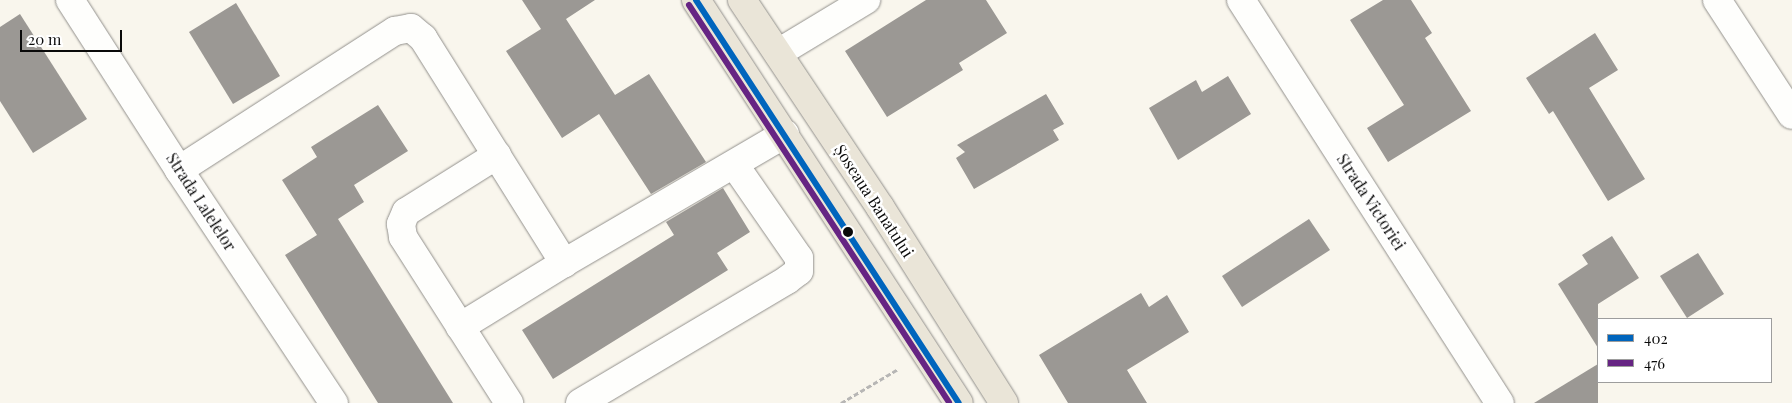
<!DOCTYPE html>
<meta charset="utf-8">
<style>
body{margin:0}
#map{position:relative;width:1792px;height:403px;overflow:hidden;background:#f9f6ed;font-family:"Playfair Display",serif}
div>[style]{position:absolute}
.building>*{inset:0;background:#9b9894}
.path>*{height:3px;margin-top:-1.5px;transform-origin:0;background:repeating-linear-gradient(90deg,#b7b6b5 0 5px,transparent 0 7.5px)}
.roads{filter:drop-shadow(0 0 1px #92908c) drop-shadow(0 0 1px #92908c)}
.minor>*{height:28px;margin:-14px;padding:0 14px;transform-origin:14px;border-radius:14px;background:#fefefc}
.major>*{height:28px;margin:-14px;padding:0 14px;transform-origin:14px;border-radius:14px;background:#eae5d8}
.bus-1>*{height:6px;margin:-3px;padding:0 3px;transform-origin:3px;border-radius:3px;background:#0065bd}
.bus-2>*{height:6px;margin:-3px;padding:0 3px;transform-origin:3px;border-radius:3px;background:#662483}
.dots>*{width:14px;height:14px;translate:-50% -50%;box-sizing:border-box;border:2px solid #fff;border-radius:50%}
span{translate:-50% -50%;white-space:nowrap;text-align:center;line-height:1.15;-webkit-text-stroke:5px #fff;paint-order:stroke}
.street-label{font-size:16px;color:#0a0a0a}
.legend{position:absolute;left:1597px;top:318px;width:175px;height:65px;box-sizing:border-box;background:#fff;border:1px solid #9d9d9d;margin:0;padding:6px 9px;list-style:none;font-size:15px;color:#0a0a0a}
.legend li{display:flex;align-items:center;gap:10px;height:25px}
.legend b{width:25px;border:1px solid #9d9d9d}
.scale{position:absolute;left:20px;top:30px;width:102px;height:22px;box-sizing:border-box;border:2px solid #0a0a0a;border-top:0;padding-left:6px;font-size:15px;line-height:18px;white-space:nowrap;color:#0a0a0a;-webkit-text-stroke:4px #fff;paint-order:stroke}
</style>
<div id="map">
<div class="building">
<i style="clip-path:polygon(522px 0,595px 0,566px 19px,615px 95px,649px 74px,706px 162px,651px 194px,599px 114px,562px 138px,506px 51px,541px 29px)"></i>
<i style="clip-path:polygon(926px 0,986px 0,1007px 33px,959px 63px,963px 70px,887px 117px,845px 51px)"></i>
<i style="clip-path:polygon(1383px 0,1411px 0,1432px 33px,1425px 38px,1471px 111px,1388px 162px,1367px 128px,1404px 105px,1350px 20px)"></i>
<i style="clip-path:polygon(236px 3px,280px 76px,233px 104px,189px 32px)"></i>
<i style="clip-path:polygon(20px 14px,87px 119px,33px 153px,0 101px,0 27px)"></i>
<i style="clip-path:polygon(1595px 33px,1618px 70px,1589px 88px,1645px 179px,1608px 201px,1553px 111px,1549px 114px,1526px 78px)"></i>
<i style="clip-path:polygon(1228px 76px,1251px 114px,1178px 160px,1149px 108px,1196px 80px,1202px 92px)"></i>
<i style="clip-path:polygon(1046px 94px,1064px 124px,1053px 130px,1059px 140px,974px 189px,956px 158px,965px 152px,957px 145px)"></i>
<i style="clip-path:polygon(378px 105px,408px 151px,354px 185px,364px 202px,338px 219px,453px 403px,378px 403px,285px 255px,317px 235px,282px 180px,317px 157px,311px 147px)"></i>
<i style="clip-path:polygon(723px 188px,750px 232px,717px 253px,728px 270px,553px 379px,522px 330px,674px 235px,666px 222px)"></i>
<i style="clip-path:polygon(1309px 219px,1330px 250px,1242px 307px,1222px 276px)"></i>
<i style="clip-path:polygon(1612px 236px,1639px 278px,1598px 304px,1598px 348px,1558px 284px,1588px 264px,1582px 255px)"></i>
<i style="clip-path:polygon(1698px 253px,1724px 294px,1687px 318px,1660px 276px)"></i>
<i style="clip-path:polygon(1141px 293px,1149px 307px,1167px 295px,1189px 332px,1127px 370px,1147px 403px,1068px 403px,1039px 355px)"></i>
<i style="clip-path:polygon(1598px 364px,1598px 403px,1534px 403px)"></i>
</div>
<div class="path">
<i style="left:841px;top:403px;width:66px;rotate:-30.8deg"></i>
</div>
<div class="roads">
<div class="minor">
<i style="left:70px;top:0;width:202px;rotate:57.3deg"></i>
<i style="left:179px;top:170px;width:280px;rotate:56.4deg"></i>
<i style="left:1241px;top:0;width:479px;rotate:57.3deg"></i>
<i style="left:1717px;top:0;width:137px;rotate:56.9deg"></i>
<i style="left:778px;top:53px;width:103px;rotate:-31.1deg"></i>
<i style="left:497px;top:155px;width:107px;rotate:147.9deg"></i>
<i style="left:406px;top:212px;width:13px;rotate:113deg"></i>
<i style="left:401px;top:224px;width:13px;rotate:81deg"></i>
<i style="left:403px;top:237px;width:197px;rotate:57.4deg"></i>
<i style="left:179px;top:170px;width:257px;rotate:-32.8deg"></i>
<i style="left:395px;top:31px;width:16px;rotate:-11deg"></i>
<i style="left:411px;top:28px;width:16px;rotate:40deg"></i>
<i style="left:423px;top:38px;width:266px;rotate:57.9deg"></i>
<i style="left:460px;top:327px;width:122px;rotate:-31.6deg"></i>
<i style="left:564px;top:263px;width:256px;rotate:-30.3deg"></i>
<i style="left:580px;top:403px;width:241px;rotate:-30.7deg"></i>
<i style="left:787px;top:280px;width:15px;rotate:-37deg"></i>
<i style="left:799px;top:271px;width:13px;rotate:-90deg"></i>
<i style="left:799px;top:258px;width:114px;rotate:-124.7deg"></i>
</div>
<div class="major">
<i style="left:696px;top:0;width:481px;rotate:56.9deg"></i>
<i style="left:742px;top:0;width:249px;rotate:56.3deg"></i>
<i style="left:880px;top:207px;width:232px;rotate:57.7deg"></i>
</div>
</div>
<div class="bus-1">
<i style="left:696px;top:0;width:481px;rotate:56.9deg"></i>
</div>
<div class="bus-2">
<i style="left:689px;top:5px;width:475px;rotate:56.8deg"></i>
</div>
<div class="dots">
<i style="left:848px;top:232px;background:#0a0a0a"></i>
</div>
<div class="street-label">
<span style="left:874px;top:201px;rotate:57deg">Șoseaua Banatului</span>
<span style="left:201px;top:202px;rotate:57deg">Strada Lalelelor</span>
<span style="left:1371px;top:202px;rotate:57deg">Strada Victoriei</span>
</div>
<ul class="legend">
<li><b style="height:6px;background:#0065bd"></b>402</li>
<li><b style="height:6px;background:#662483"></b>476</li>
</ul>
<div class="scale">20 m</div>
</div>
